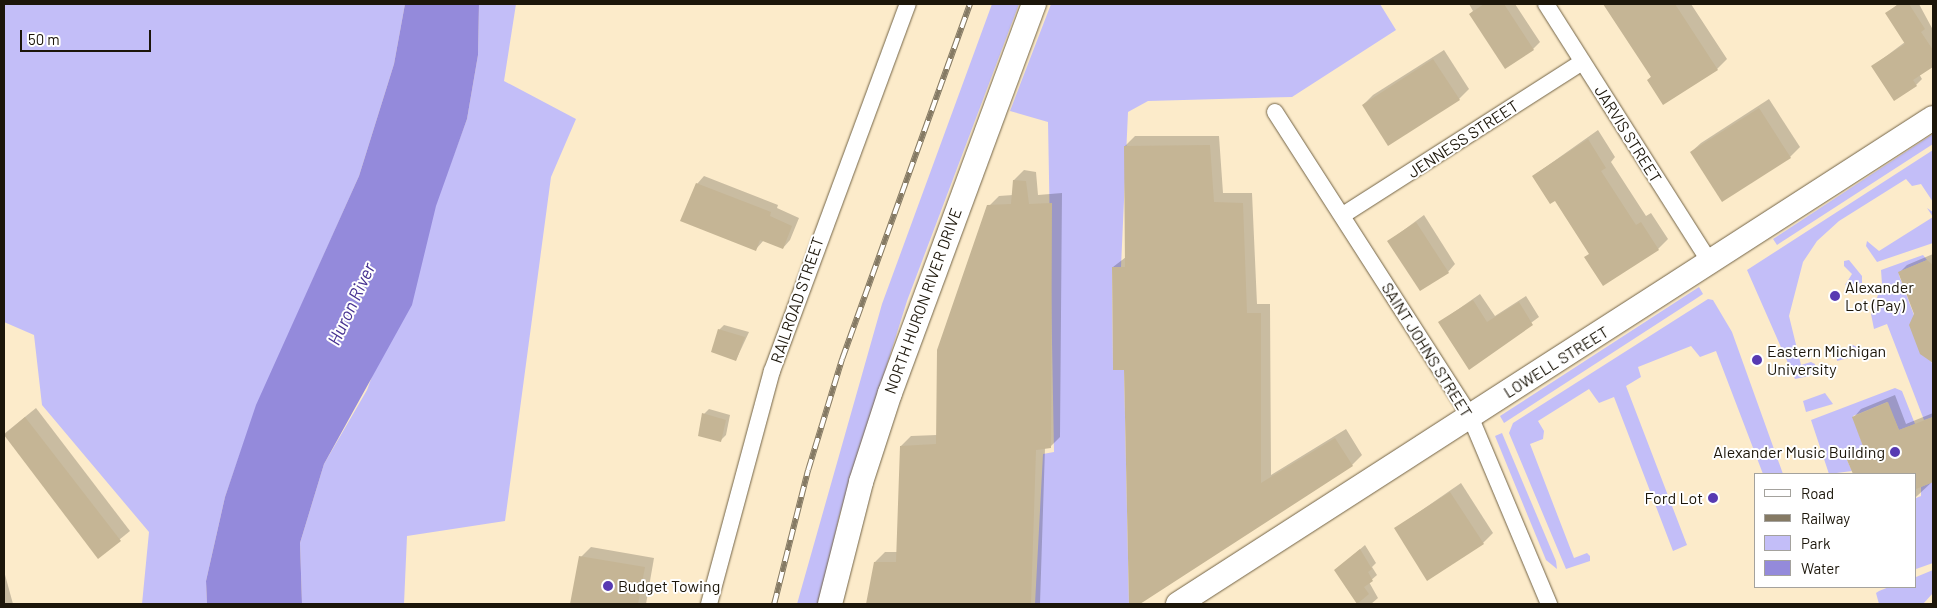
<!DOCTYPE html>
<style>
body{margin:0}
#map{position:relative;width:1937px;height:608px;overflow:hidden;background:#fcebca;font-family:Barlow,sans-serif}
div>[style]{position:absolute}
.green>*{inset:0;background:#c3bef8}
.water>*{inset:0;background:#948adb}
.shadow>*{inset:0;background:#0003}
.building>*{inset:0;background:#c5b595}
.roads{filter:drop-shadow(0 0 1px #726346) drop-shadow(0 0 1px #726346)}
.street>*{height:16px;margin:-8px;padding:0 8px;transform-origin:8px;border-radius:8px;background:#fff}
.secondary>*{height:24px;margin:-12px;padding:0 12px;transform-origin:12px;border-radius:12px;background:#fff}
.rail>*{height:5.5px;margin-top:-2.75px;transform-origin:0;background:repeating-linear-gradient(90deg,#fff 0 11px,#857a64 0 22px);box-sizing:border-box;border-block:1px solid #857a64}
.dots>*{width:14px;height:14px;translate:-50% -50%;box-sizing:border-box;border:2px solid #fff;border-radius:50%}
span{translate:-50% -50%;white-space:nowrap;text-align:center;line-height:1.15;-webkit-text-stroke:4px #fff;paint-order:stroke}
.street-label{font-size:16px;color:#1c160a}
.poi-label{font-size:16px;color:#1c160a}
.left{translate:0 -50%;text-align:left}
.right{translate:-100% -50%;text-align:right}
.water-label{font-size:18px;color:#473291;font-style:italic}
.frame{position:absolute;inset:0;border:5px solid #1c160a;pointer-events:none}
.legend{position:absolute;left:1754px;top:473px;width:162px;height:115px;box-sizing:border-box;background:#fff;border:1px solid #a4a29d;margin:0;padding:6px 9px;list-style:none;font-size:15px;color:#1c160a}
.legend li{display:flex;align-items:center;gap:10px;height:25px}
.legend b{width:25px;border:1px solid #a4a29d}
.scale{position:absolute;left:20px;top:30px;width:131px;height:22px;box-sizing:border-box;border:2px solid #1c160a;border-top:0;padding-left:6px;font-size:15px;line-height:18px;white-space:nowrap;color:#1c160a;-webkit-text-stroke:4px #fff;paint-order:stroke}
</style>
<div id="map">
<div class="green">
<i style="clip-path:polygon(4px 4px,405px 4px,394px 64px,359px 176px,257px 405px,225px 497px,206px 581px,207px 604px,142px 604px,149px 532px,42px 405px,34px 335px,4px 322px)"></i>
<i style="clip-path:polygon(479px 4px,516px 4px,504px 81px,576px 119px,551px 177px,505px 521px,407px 536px,404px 604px,302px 604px,300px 543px,324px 464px,367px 390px,467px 119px,478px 55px)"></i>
<i style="clip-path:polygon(992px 4px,1019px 4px,907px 301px,839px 517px,820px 604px,797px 604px,882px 304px)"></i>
<i style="clip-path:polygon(1051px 4px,1380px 4px,1396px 30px,1292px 97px,1148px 101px,1128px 112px,1121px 267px,1112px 267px,1113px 370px,1124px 370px,1129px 604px,1035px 604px,1043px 454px,1054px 452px,1048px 122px,1010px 111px)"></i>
<i style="clip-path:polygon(1933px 134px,1933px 144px,1777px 245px,1773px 239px)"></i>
<i style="clip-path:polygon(1933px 150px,1933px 202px,1921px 184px,1912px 186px,1906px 179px,1839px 221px,1817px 241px,1803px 262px,1789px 316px,1801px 365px,1811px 362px,1815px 364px,1815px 371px,1809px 376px,1795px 379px,1747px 270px)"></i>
<i style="clip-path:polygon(1927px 208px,1933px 212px,1933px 243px,1877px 262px,1866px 246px,1867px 241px,1879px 251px,1933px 217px)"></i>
<i style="clip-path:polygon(1923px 255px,1927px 260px,1901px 271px,1899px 275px,1933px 366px,1933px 417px,1924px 420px,1887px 324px,1874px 329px,1871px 314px,1882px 284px,1881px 270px)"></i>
<i style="clip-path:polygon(1849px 260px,1862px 276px,1862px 283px,1845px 285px,1852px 274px,1844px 266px,1844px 261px)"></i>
<i style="clip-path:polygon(1699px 287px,1703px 294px,1697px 298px,1504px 423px,1500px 416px)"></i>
<i style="clip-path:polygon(1708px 299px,1713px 300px,1732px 332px,1783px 474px,1763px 474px,1716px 351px,1700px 357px,1691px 346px,1638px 367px,1641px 377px,1626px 386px,1687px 545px,1673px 551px,1614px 397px,1599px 403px,1589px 389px,1538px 421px,1544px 431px,1543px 439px,1530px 444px,1574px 558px,1587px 553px,1590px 556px,1590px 561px,1566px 569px,1509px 433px,1513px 423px)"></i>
<i style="clip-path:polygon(1853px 345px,1861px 349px,1860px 355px,1837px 361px,1836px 353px)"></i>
<i style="clip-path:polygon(1895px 388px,1902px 391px,1915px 424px,1899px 430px,1887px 402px,1853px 416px,1864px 449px,1850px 455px,1847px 460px,1852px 471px,1829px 474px,1811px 420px)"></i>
<i style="clip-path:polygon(1825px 393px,1833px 404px,1806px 412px,1803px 401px)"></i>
<i style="clip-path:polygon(1502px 433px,1556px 561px,1557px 569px,1546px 560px,1495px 436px)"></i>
<i style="clip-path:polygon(1933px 482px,1933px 563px,1916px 569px,1916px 498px,1921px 496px,1921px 487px)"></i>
<i style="clip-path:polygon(1933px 570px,1933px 593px,1923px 604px,1879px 604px,1876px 593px,1879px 591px,1889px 587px,1916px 587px,1916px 577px)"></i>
</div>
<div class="water">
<i style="clip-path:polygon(405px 4px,479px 4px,478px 55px,467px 119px,436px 206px,412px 305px,324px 464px,300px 543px,302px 604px,207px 604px,206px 581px,225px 497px,256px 405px,359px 176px,394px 64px)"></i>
</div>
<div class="shadow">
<i style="clip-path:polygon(1469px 4px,1515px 4px,1540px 42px,1533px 49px,1470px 14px,1473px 11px)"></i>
<i style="clip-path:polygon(1605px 4px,1691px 4px,1727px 59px,1717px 69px,1648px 80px,1652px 76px)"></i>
<i style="clip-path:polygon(1898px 4px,1919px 4px,1933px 30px,1933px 65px,1919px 74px,1922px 79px,1916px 85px,1873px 66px,1905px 42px,1887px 13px)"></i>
<i style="clip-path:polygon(1444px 50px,1469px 89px,1459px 99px,1363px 105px,1373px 95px)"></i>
<i style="clip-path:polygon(1769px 99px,1800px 147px,1790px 157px,1722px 200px,1691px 152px,1701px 143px)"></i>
<i style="clip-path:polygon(1598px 130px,1615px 157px,1611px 162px,1646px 216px,1651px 213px,1668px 239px,1658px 249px,1590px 253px,1555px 199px,1533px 176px)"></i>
<i style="clip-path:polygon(1135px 136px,1219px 136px,1223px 193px,1252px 193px,1257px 304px,1270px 304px,1271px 475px,1346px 429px,1362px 455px,1352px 465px,1137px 604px,1130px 604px,1125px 369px,1113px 267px,1126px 257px,1125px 146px)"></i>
<i style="clip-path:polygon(1024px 170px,1036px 172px,1038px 195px,1062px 193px,1060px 437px,1050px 447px,1045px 448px,1040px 604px,867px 604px,875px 562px,885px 552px,897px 552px,901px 446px,911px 436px,937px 435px,989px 206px,999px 196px,1013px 195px,1014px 180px)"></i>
<i style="clip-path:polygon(704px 176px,778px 205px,777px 208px,799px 218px,790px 240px,783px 248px,764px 240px,756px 249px,697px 184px)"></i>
<i style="clip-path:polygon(1424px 215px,1455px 264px,1448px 272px,1389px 241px)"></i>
<i style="clip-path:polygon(1933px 254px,1933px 361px,1921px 353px,1916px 314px,1899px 273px,1907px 265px)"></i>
<i style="clip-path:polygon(1480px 294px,1495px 316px,1526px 296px,1539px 317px,1469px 368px,1440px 322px)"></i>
<i style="clip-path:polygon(724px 325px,749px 332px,736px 360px,719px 330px)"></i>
<i style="clip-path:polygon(1895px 395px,1906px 424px,1933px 413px,1933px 481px,1916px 497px,1916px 474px,1854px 474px,1849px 460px,1864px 445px,1854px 417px,1861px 409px)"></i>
<i style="clip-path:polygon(36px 408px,130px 531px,98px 557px,4px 434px)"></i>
<i style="clip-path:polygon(709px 409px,730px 415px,726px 435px,721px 440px,704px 414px)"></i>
<i style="clip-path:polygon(1461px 483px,1493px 533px,1483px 543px,1396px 528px)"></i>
<i style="clip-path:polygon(1365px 545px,1376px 563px,1372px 567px,1377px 575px,1369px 582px,1378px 598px,1371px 604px,1359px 604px,1336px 570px)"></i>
<i style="clip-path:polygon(591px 547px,654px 558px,646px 604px,571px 604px,581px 557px)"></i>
<i style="clip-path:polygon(4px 571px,13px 604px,4px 604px)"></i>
</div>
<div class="building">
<i style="clip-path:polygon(1484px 4px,1504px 4px,1534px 50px,1505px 69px,1469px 14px)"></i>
<i style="clip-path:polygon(1603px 4px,1675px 4px,1718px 70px,1663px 105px,1647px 80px,1651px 77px)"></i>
<i style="clip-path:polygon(1899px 4px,1909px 4px,1925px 29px,1921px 32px,1933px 50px,1933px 67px,1913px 80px,1917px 86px,1894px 101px,1871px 66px,1905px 44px,1885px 13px)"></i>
<i style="clip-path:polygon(1433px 59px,1460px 100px,1388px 146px,1362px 105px)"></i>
<i style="clip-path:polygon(1759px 108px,1791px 158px,1722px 202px,1690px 152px)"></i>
<i style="clip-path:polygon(1588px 139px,1606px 168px,1601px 171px,1636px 225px,1641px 222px,1659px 250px,1603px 286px,1584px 257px,1589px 254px,1555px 201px,1550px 204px,1532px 176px)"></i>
<i style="clip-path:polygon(1210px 145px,1214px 202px,1243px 203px,1247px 313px,1261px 313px,1261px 483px,1335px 438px,1353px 466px,1140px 604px,1129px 604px,1124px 370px,1113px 370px,1112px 267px,1125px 267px,1124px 146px)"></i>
<i style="clip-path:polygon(1013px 180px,1026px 181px,1029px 204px,1052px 203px,1051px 448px,1036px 450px,1031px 604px,866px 604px,874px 562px,896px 562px,900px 446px,936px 444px,937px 350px,987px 205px,1011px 204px)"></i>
<i style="clip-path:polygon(696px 183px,771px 212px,770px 216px,792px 226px,783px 249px,760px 240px,756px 251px,680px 221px)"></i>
<i style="clip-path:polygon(1416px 222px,1449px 273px,1420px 291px,1387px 241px)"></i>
<i style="clip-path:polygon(1927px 260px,1933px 265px,1933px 363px,1920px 354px,1909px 325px,1914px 314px,1898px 272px)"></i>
<i style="clip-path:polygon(1473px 300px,1487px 322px,1519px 302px,1533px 325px,1469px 370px,1438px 322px)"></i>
<i style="clip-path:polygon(718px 329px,745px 337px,736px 361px,711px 352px)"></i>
<i style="clip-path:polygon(1888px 402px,1899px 430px,1933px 417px,1933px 482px,1916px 489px,1916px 474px,1853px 474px,1847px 460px,1850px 455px,1864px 449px,1852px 417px)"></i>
<i style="clip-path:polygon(702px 413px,726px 420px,721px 442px,698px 436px)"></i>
<i style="clip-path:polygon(25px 417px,121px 541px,98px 559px,4px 435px)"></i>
<i style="clip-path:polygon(1450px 492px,1484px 544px,1427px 581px,1394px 528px)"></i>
<i style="clip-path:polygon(1360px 549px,1372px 569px,1368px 572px,1373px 581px,1364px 587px,1369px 594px,1357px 604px,1334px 570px)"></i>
<i style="clip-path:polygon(579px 556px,645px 567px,638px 604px,570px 604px)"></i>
</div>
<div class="roads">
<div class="street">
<i style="left:1546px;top:4px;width:308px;rotate:57.6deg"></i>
<i style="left:1275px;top:112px;width:361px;rotate:57.3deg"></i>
<i style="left:1470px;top:416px;width:204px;rotate:67.2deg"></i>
<i style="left:1343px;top:215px;width:284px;rotate:-32.6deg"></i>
<i style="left:709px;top:604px;width:241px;rotate:-74.9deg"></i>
<i style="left:772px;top:371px;width:391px;rotate:-69.7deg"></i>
</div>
<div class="secondary">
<i style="left:830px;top:604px;width:126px;rotate:-75.7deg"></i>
<i style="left:861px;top:482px;width:94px;rotate:-72deg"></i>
<i style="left:890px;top:393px;width:415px;rotate:-69.7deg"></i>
<i style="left:1178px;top:604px;width:898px;rotate:-32.77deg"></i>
</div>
</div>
<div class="rail">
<i style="left:774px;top:604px;width:138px;rotate:-75.8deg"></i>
<i style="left:808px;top:470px;width:116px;rotate:-73deg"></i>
<i style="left:842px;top:359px;width:377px;rotate:-70.2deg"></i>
</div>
<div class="dots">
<i style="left:1835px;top:296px;background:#573ab2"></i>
<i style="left:1757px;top:360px;background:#573ab2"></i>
<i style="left:1895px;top:452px;background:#573ab2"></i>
<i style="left:1713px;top:498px;background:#573ab2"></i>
<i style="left:608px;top:586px;background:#573ab2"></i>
</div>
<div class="street-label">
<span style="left:1628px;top:134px;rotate:58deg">JARVIS STREET</span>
<span style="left:1463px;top:139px;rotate:-33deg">JENNESS STREET</span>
<span style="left:797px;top:300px;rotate:-71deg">RAILROAD STREET</span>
<span style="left:923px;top:301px;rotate:-70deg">NORTH HURON RIVER DRIVE</span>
<span style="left:1427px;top:350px;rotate:58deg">SAINT JOHNS STREET</span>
<span style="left:1556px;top:362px;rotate:-32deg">LOWELL STREET</span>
</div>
<div class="poi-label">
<span class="left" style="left:1845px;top:296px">Alexander<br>Lot (Pay)</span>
<span class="left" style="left:1767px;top:360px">Eastern Michigan<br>University</span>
<span class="right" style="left:1885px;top:452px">Alexander Music Building</span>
<span class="right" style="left:1703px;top:498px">Ford Lot</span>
<span class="left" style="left:618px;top:586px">Budget Towing</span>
</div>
<div class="water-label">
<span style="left:351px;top:304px;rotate:-65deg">Huron River</span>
</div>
<div class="frame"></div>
<ul class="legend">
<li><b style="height:6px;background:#fff"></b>Road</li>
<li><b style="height:6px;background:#857a64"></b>Railway</li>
<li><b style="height:14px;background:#c3bef8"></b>Park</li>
<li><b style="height:14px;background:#948adb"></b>Water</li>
</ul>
<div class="scale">50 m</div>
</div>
